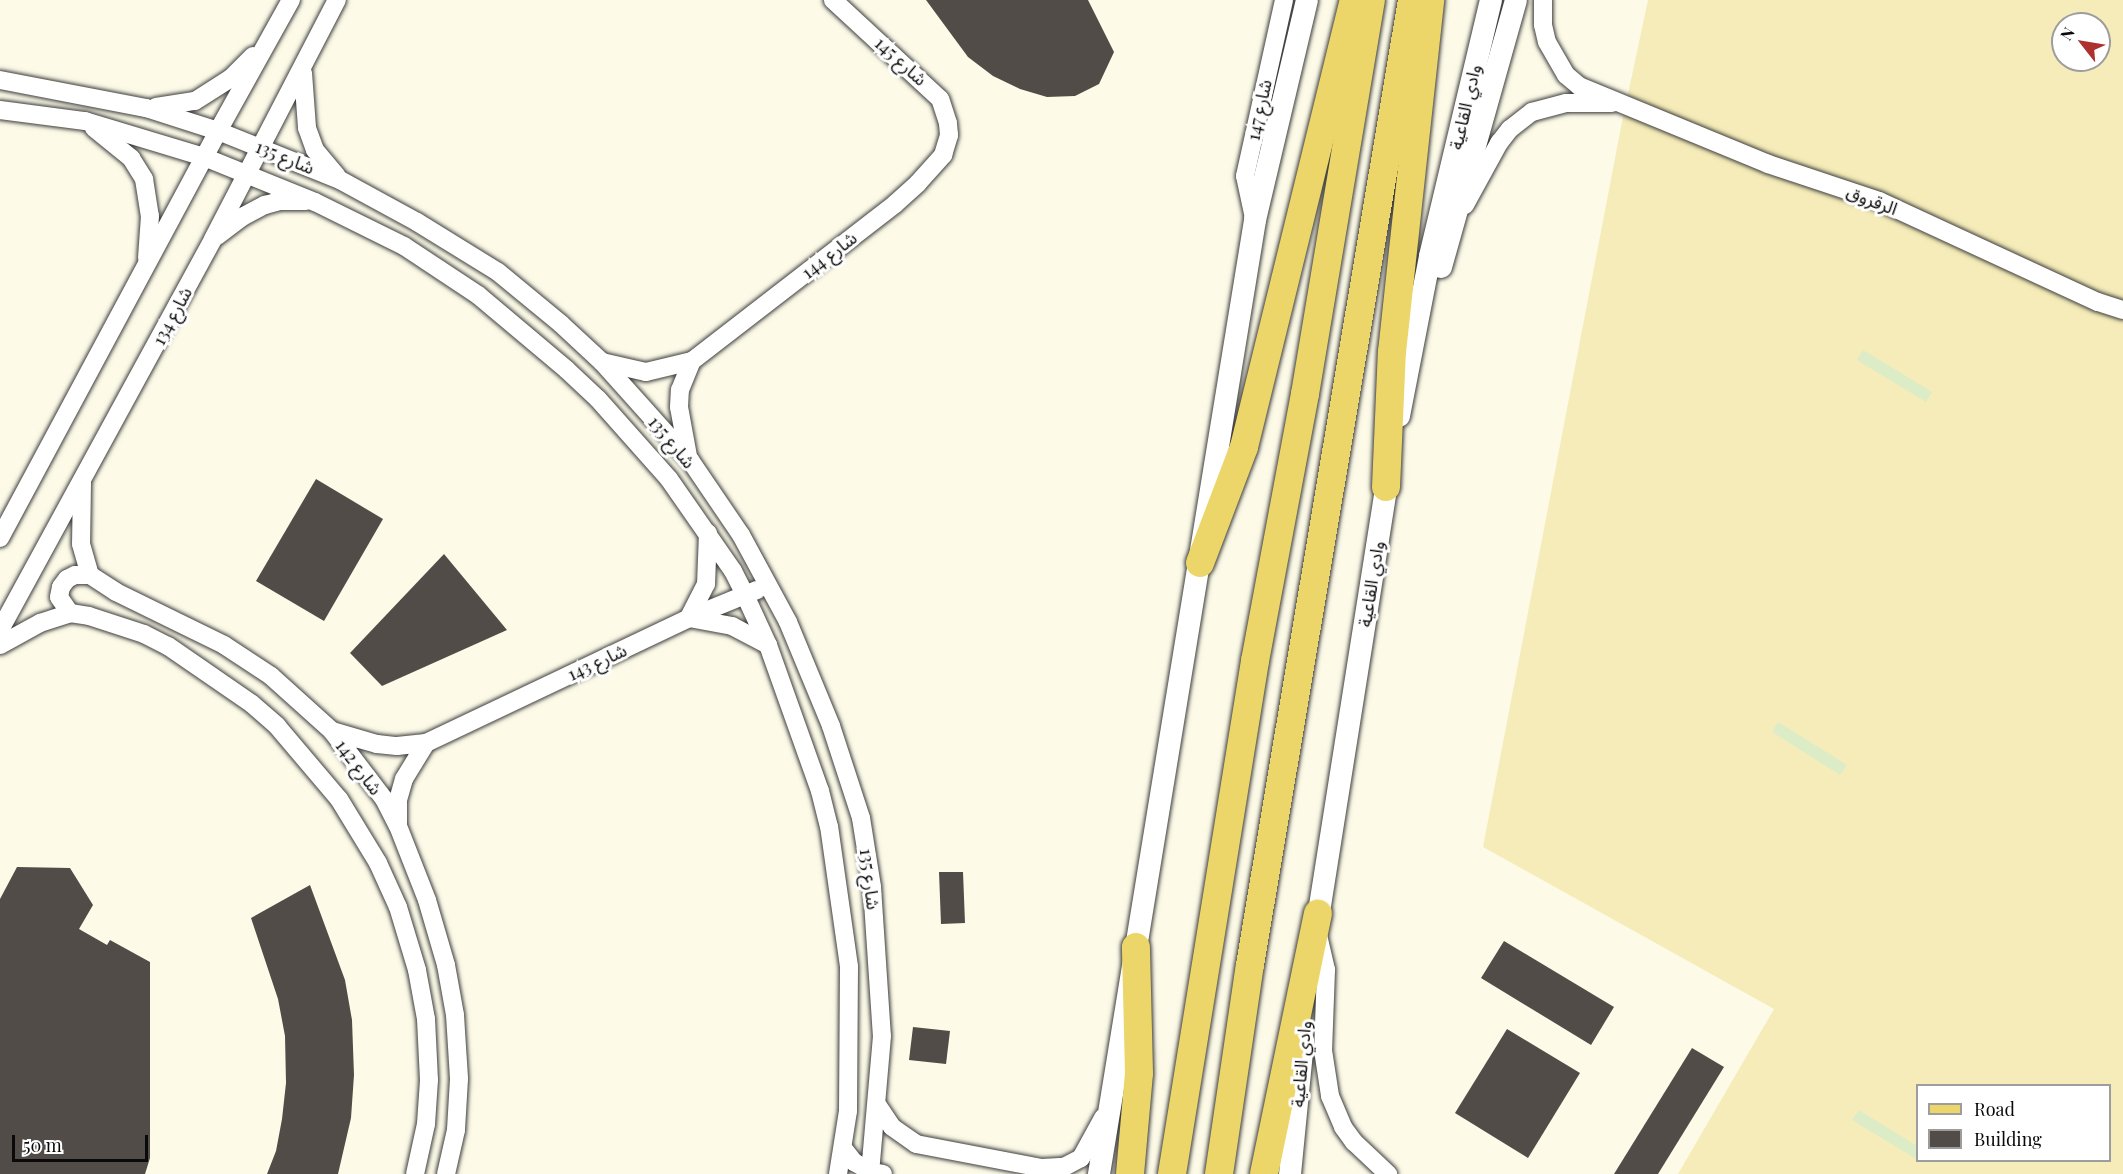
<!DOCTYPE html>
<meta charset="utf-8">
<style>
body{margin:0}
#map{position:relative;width:2123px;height:1174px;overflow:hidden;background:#fdfbe8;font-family:"Playfair Display","Noto Sans Arabic",serif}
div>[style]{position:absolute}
.sand>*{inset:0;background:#f5ecb9}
.pitch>*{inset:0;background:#dcecc7}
.building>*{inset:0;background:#514c47}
.roads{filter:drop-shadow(0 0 2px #3d3d3d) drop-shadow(0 0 2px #3d3d3d)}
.minor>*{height:18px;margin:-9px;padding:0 9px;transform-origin:9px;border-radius:9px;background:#fff}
.tertiary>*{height:22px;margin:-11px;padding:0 11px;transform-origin:11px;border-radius:11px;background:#fff}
.primary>*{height:28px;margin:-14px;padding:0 14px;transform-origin:14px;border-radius:14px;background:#edd669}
span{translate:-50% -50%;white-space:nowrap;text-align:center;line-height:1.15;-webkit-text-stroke:6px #fff;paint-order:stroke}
.street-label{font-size:18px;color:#0a0a0a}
.legend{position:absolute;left:1916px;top:1084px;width:195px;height:78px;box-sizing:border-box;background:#fff;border:2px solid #9d9d9d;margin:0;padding:8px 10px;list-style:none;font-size:18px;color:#0a0a0a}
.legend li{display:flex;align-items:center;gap:12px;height:30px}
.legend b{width:30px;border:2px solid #9d9d9d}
.north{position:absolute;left:2051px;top:12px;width:60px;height:60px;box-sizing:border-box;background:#fff;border:2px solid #9d9d9d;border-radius:50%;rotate:301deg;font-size:16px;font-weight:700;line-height:24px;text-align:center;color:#0a0a0a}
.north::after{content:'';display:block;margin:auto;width:21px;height:27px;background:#ad312e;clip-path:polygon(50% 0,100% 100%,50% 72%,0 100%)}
.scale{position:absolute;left:12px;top:1135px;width:136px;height:27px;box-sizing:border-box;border:3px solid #0a0a0a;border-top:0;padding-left:8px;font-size:18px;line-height:21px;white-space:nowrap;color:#0a0a0a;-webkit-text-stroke:4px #fff;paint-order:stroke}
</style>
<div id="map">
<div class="sand">
<i style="clip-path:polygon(evenodd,1648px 0,2123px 0,2123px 1174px,1678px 1174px,1774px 1009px,1483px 847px,1621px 127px,1648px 0,2063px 24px,2099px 24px,2099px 60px,2063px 60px,2063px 24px,1648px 0,1918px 1086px,2110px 1086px,2110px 1160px,1918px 1160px,1918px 1086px)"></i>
</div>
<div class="pitch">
<i style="clip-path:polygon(1863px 350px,1932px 392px,1926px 402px,1857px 360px)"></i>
<i style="clip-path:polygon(1778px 722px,1847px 765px,1840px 775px,1772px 732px)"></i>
<i style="clip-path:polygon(1859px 1110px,1917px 1146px,1918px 1160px,1852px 1120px)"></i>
</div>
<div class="building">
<i style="clip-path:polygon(926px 0,1088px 0,1114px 52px,1099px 84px,1075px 96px,1047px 97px,1020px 89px,993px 76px,968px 57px)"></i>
<i style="clip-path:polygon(316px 479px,383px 519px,324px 621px,256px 581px)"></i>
<i style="clip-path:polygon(444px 554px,507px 630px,382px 686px,350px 653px)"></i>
<i style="clip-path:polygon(17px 867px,70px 868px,93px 905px,79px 929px,107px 945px,110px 940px,150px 962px,150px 1158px,145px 1174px,0 1174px,0 899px)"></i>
<i style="clip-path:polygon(939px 872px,963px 872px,965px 923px,941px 924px)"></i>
<i style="clip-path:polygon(310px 885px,345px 980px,352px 1020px,354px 1075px,351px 1118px,338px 1174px,267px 1174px,276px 1151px,282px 1119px,286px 1083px,285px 1036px,278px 999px,251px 918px)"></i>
<i style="clip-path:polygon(1504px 941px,1614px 1007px,1591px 1045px,1481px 978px)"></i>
<i style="clip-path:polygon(913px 1027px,950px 1031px,946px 1064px,909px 1060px)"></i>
<i style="clip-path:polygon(1507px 1029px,1580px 1073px,1528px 1158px,1455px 1113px)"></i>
<i style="clip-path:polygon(1692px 1048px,1724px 1067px,1658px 1174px,1614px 1174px)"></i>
</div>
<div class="roads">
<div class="minor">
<i style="left:1543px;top:0;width:25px;rotate:90deg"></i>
<i style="left:1543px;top:25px;width:17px;rotate:77deg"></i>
<i style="left:1547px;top:42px;width:38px;rotate:60deg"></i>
<i style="left:1566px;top:75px;width:17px;rotate:40deg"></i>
<i style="left:1579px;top:86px;width:204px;rotate:22.4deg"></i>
<i style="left:1768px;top:164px;width:117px;rotate:18.4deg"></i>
<i style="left:1879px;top:201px;width:241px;rotate:24.8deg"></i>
<i style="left:2098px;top:302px;width:26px;rotate:18deg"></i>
<i style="left:303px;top:73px;width:55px;rotate:85.8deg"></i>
<i style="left:307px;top:128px;width:23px;rotate:70deg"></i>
<i style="left:315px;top:150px;width:34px;rotate:50deg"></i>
<i style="left:0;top:80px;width:149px;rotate:10.9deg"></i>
<i style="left:146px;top:108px;width:76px;rotate:17.7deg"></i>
<i style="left:218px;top:131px;width:131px;rotate:21.9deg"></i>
<i style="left:340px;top:180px;width:88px;rotate:28.6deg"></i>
<i style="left:417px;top:222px;width:95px;rotate:31.7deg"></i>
<i style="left:498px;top:272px;width:82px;rotate:39.5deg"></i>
<i style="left:561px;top:324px;width:56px;rotate:42.8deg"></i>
<i style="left:602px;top:362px;width:132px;rotate:48.1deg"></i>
<i style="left:690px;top:460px;width:91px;rotate:55.8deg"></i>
<i style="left:741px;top:535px;width:99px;rotate:61.6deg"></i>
<i style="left:788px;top:622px;width:113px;rotate:67.5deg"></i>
<i style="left:831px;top:726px;width:97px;rotate:71.9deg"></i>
<i style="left:861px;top:818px;width:70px;rotate:80.9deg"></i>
<i style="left:872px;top:887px;width:149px;rotate:86.2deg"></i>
<i style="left:882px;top:1036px;width:139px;rotate:95deg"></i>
<i style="left:156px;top:107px;width:39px;rotate:-9deg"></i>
<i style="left:195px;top:101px;width:43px;rotate:-32.6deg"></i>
<i style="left:231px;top:78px;width:31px;rotate:-45deg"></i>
<i style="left:0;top:110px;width:86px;rotate:7.4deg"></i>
<i style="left:85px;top:121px;width:124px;rotate:16.8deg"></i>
<i style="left:204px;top:157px;width:120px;rotate:22.1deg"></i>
<i style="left:315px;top:202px;width:99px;rotate:26.3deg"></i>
<i style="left:404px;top:246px;width:89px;rotate:33.5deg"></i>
<i style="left:478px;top:295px;width:116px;rotate:40.1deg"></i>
<i style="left:567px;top:370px;width:42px;rotate:43.1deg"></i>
<i style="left:598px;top:399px;width:107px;rotate:48.4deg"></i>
<i style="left:669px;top:479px;width:112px;rotate:55.2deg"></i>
<i style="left:733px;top:571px;width:27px;rotate:63deg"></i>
<i style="left:745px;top:595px;width:55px;rotate:65.3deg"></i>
<i style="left:768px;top:645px;width:155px;rotate:70.4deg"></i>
<i style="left:820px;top:791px;width:36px;rotate:76deg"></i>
<i style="left:829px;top:826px;width:142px;rotate:81.9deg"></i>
<i style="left:849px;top:967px;width:144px;rotate:90.4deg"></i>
<i style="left:848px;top:1111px;width:64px;rotate:99deg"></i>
<i style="left:94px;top:128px;width:48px;rotate:39deg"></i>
<i style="left:131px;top:158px;width:25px;rotate:58deg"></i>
<i style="left:144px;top:179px;width:37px;rotate:81deg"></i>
<i style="left:150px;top:216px;width:42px;rotate:94.1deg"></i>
<i style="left:1465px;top:205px;width:71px;rotate:-61.3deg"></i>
<i style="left:1499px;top:143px;width:18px;rotate:-52deg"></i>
<i style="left:1510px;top:129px;width:28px;rotate:-38deg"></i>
<i style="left:1532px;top:112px;width:35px;rotate:-15deg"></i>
<i style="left:1566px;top:103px;width:46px"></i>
<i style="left:1254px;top:218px;width:43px;rotate:-102.1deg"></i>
<i style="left:1245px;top:176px;width:180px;rotate:-77.5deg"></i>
<i style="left:217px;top:236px;width:31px;rotate:-37deg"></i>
<i style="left:242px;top:217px;width:26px;rotate:-28deg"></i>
<i style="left:265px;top:205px;width:16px;rotate:-15deg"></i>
<i style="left:280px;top:201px;width:26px"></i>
<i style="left:602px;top:362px;width:45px;rotate:12.8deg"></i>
<i style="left:646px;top:372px;width:47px;rotate:-13.4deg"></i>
<i style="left:692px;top:361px;width:257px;rotate:-37.7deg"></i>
<i style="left:895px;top:204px;width:31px;rotate:-42deg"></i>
<i style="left:918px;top:183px;width:38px;rotate:-48deg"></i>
<i style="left:943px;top:155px;width:21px;rotate:-73deg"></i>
<i style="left:949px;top:135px;width:12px;rotate:-95deg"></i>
<i style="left:948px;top:123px;width:25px;rotate:-108deg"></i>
<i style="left:940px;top:99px;width:146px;rotate:-137.2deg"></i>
<i style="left:688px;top:456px;width:50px;rotate:-100.4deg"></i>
<i style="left:679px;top:407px;width:17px;rotate:-87deg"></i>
<i style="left:680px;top:390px;width:31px;rotate:-68deg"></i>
<i style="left:82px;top:483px;width:61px;rotate:90.9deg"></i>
<i style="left:81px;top:544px;width:32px;rotate:74deg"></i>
<i style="left:90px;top:575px;width:31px;rotate:33deg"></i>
<i style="left:116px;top:592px;width:120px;rotate:26.1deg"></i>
<i style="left:224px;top:645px;width:56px;rotate:33.4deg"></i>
<i style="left:271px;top:676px;width:82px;rotate:42deg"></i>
<i style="left:332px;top:731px;width:86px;rotate:52.6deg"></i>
<i style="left:384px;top:799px;width:30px;rotate:63deg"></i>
<i style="left:398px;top:826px;width:79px;rotate:68.6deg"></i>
<i style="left:427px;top:900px;width:68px;rotate:73.7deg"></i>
<i style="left:446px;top:965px;width:51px;rotate:79.8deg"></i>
<i style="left:455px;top:1015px;width:64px;rotate:86.4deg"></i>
<i style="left:459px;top:1079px;width:51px;rotate:93.4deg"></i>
<i style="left:456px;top:1130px;width:45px;rotate:102.8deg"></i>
<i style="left:708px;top:533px;width:51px;rotate:92.2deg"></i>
<i style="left:706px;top:584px;width:38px;rotate:117deg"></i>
<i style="left:689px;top:618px;width:44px;rotate:10.5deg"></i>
<i style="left:732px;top:626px;width:41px;rotate:27.8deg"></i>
<i style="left:0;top:538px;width:462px;rotate:-61.8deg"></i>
<i style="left:218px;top:131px;width:150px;rotate:-60.9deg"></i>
<i style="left:70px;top:613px;width:19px;rotate:-125deg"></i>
<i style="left:59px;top:597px;width:10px;rotate:-79deg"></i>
<i style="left:61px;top:587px;width:10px;rotate:-53deg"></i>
<i style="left:67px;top:579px;width:9px;rotate:-27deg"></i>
<i style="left:75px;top:575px;width:15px"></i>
<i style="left:0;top:630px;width:445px;rotate:-61.4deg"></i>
<i style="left:213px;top:239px;width:269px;rotate:-62.6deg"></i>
<i style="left:0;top:645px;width:46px;rotate:-28.8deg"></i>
<i style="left:40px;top:623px;width:32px;rotate:-18deg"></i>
<i style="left:70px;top:613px;width:19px;rotate:9deg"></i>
<i style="left:89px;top:616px;width:58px;rotate:18.1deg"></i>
<i style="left:144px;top:634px;width:27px;rotate:27deg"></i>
<i style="left:168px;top:646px;width:102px;rotate:34.6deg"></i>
<i style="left:252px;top:704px;width:33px;rotate:41deg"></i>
<i style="left:277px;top:726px;width:96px;rotate:49.7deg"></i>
<i style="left:339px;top:799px;width:75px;rotate:58.6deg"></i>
<i style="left:378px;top:863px;width:48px;rotate:65.6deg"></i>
<i style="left:398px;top:907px;width:66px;rotate:73.2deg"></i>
<i style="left:417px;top:970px;width:50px;rotate:79.6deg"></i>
<i style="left:426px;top:1019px;width:61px;rotate:87.2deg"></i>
<i style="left:429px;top:1080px;width:44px;rotate:93.9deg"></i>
<i style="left:426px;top:1124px;width:51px;rotate:102.4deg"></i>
<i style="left:332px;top:731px;width:47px;rotate:16.1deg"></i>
<i style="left:377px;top:744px;width:20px;rotate:6deg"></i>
<i style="left:397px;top:746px;width:29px;rotate:-6deg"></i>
<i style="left:426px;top:743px;width:291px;rotate:-25.4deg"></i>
<i style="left:689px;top:618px;width:74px;rotate:-22.4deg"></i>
<i style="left:398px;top:824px;width:24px;rotate:-90deg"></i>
<i style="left:398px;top:800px;width:22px;rotate:-74deg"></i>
<i style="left:404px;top:779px;width:42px;rotate:-58.6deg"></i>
<i style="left:1318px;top:935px;width:36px;rotate:77deg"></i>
<i style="left:1326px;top:970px;width:80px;rotate:92.1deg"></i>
<i style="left:1323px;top:1050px;width:47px;rotate:81.3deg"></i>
<i style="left:1330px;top:1096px;width:34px;rotate:67deg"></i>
<i style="left:1343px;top:1127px;width:19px;rotate:54deg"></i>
<i style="left:1354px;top:1142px;width:47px;rotate:43.3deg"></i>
<i style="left:878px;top:1106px;width:25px;rotate:56deg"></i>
<i style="left:892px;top:1127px;width:29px;rotate:35deg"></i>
<i style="left:916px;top:1144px;width:128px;rotate:10.8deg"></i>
<i style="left:1042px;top:1168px;width:22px;rotate:-3deg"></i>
<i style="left:1064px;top:1167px;width:19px;rotate:-28deg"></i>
<i style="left:1081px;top:1158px;width:46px;rotate:-61.2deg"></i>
<i style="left:843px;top:1148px;width:18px;rotate:52deg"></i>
<i style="left:854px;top:1162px;width:20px;rotate:30deg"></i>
<i style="left:871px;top:1172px;width:12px;rotate:9deg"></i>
</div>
<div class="tertiary">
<i style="left:1441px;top:267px;width:277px;rotate:-74.3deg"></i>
<i style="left:1399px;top:416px;width:163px;rotate:-79deg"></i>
<i style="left:1430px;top:256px;width:263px;rotate:-76.6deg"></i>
<i style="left:1316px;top:931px;width:465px;rotate:-81deg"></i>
<i style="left:1099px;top:1174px;width:967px;rotate:-80.71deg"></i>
<i style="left:1255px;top:220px;width:226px;rotate:-76.7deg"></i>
<i style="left:1290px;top:1174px;width:134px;rotate:-84.4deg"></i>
</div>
<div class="primary">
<i style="left:1386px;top:487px;width:135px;rotate:-87.5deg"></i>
<i style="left:1392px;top:352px;width:354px;rotate:-83.8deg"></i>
<i style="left:1200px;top:563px;width:124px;rotate:-69.2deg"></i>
<i style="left:1244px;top:447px;width:460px;rotate:-76.2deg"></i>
<i style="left:1130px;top:1174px;width:101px;rotate:-84.9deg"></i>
<i style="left:1139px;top:1073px;width:126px;rotate:-91.4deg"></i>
<i style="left:1172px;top:1174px;width:520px;rotate:-80.81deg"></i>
<i style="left:1255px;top:661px;width:272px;rotate:-79.4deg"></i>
<i style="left:1305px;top:394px;width:399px;rotate:-80.5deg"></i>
<i style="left:1219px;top:1174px;width:211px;rotate:-81.6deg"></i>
<i style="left:1250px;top:965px;width:979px;rotate:-80.47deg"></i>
<i style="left:1264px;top:1174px;width:266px;rotate:-78.3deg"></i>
</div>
</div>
<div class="street-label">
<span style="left:901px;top:61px;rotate:42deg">شارع 145</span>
<span style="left:1465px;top:107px;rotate:-77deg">وادي القاعية</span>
<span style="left:1259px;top:110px;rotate:-78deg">شارع 147</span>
<span style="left:285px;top:157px;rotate:22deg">شارع 135</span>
<span style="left:1872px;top:200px;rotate:21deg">الرقروق</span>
<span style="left:829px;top:255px;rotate:-38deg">شارع 144</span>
<span style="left:172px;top:316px;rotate:-62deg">شارع 134</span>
<span style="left:672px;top:442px;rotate:50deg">شارع 135</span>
<span style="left:1371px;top:584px;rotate:-81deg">وادي القاعية</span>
<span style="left:597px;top:662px;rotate:-25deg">شارع 143</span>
<span style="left:359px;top:767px;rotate:53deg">شارع 142</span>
<span style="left:870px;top:879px;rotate:83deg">شارع 135</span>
<span style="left:1301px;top:1064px;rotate:-85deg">وادي القاعية</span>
</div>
<ul class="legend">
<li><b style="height:8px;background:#edd669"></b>Road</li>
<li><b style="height:16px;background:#514c47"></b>Building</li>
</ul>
<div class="north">N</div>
<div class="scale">50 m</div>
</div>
